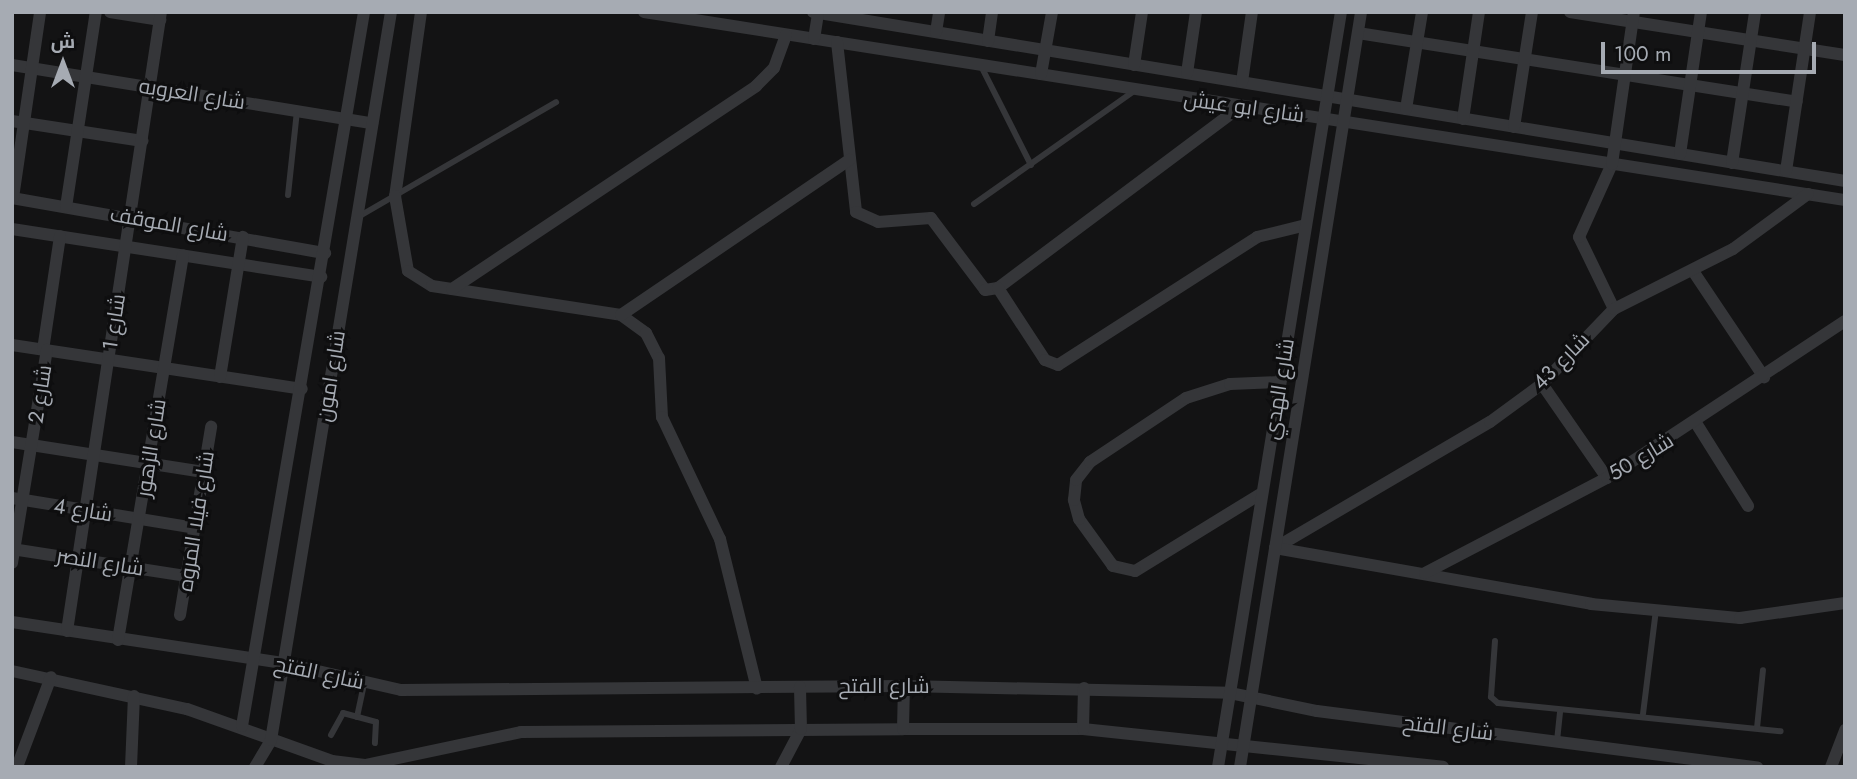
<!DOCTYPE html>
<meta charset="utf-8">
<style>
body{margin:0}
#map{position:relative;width:1857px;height:779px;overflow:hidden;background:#131314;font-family:Jost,Cairo,sans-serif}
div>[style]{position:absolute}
.service>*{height:6px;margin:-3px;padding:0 3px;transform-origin:3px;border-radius:3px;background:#353639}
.minor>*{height:12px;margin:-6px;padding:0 6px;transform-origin:6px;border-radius:6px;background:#353639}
span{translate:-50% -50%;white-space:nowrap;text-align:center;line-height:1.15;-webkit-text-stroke:6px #0e0e0f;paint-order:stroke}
.street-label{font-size:21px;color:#a6abb3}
.frame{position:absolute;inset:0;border:14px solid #a6abb3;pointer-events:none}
.north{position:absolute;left:28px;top:28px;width:70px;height:70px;-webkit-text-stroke:5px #0e0e0f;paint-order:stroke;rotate:0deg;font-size:19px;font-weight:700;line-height:28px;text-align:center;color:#a6abb3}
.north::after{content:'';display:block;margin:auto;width:24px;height:32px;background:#a6abb3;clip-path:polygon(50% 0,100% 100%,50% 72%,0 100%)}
.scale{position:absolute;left:1601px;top:42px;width:215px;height:32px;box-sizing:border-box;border:4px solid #a6abb3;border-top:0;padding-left:9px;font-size:21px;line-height:24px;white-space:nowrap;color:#a6abb3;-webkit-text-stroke:5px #0e0e0f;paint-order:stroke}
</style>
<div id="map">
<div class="service">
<i style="left:981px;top:66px;width:111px;rotate:63.2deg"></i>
<i style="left:288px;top:195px;width:84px;rotate:-83.9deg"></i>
<i style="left:974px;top:204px;width:194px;rotate:-35.2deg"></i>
<i style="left:358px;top:217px;width:229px;rotate:-30.1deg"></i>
<i style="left:1495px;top:641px;width:56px;rotate:94.1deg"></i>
<i style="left:1491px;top:697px;width:9px;rotate:41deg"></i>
<i style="left:1498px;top:703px;width:284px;rotate:5.7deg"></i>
<i style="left:1643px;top:714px;width:105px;rotate:-82.9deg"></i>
<i style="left:357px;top:717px;width:35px;rotate:-78deg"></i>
<i style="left:1757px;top:728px;width:58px;rotate:-84.1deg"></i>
<i style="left:331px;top:735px;width:25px;rotate:-61deg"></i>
<i style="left:343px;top:713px;width:34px;rotate:15deg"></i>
<i style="left:376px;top:722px;width:21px;rotate:93deg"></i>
<i style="left:1557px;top:741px;width:30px;rotate:-84deg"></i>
</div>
<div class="minor">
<i style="left:110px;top:12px;width:51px;rotate:9.1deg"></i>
<i style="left:421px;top:12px;width:186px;rotate:98deg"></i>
<i style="left:395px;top:196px;width:76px;rotate:80.2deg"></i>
<i style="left:408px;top:271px;width:28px;rotate:32deg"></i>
<i style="left:432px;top:286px;width:191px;rotate:8.7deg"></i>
<i style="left:621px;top:315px;width:31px;rotate:36deg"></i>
<i style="left:646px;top:333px;width:28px;rotate:63deg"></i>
<i style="left:659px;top:358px;width:59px;rotate:87.1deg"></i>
<i style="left:662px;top:417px;width:135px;rotate:64.6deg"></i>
<i style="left:720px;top:539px;width:154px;rotate:76.1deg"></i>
<i style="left:644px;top:12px;width:1216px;rotate:8.9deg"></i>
<i style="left:813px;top:12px;width:1046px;rotate:9.3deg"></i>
<i style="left:1570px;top:12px;width:278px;rotate:8.9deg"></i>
<i style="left:936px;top:32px;width:20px;rotate:-81deg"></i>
<i style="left:1358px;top:33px;width:444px;rotate:8.9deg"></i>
<i style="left:814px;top:39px;width:26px;rotate:-81deg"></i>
<i style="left:988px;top:41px;width:29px;rotate:-82deg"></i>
<i style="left:837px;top:42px;width:171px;rotate:83.6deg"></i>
<i style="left:856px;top:212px;width:24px;rotate:24deg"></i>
<i style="left:878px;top:222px;width:53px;rotate:-4.3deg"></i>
<i style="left:931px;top:218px;width:90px;rotate:53.1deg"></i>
<i style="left:985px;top:290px;width:13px;rotate:-9deg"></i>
<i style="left:998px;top:288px;width:304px;rotate:-36.8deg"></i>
<i style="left:12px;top:65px;width:365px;rotate:9.2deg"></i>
<i style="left:1134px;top:65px;width:54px;rotate:-81.4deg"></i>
<i style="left:1187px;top:73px;width:62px;rotate:-81.6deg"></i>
<i style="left:1041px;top:74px;width:63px;rotate:-79.9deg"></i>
<i style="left:1242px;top:82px;width:71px;rotate:-81.9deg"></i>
<i style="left:1406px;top:109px;width:98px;rotate:-80.6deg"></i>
<i style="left:1463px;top:119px;width:108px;rotate:-81.5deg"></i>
<i style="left:12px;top:121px;width:132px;rotate:8.7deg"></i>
<i style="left:1514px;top:127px;width:116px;rotate:-81.1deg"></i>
<i style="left:1680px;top:154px;width:144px;rotate:-81.6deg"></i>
<i style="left:1732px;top:163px;width:153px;rotate:-81.3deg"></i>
<i style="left:1786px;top:171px;width:161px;rotate:-81.4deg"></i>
<i style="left:12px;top:198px;width:318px;rotate:10deg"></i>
<i style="left:13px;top:198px;width:188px;rotate:-81.7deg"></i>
<i style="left:66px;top:207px;width:197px;rotate:-81.3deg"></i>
<i style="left:12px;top:229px;width:313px;rotate:8.8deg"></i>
<i style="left:1693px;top:271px;width:128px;rotate:56.2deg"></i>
<i style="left:998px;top:288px;width:86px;rotate:56.9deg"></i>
<i style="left:1045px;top:360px;width:14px;rotate:21deg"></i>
<i style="left:1058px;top:365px;width:237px;rotate:-32.7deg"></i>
<i style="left:1257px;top:237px;width:50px;rotate:-13.8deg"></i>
<i style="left:452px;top:289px;width:366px;rotate:-33.7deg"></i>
<i style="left:756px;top:86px;width:25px;rotate:-45deg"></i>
<i style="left:774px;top:68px;width:35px;rotate:-70deg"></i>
<i style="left:1614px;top:309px;width:80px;rotate:-115.9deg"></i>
<i style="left:1579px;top:237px;width:80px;rotate:-65.7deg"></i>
<i style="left:1612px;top:164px;width:154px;rotate:-81.8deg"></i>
<i style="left:621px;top:315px;width:276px;rotate:-34.2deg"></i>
<i style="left:12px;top:345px;width:293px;rotate:8.6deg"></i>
<i style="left:43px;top:350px;width:115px;rotate:-81.5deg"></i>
<i style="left:220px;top:377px;width:142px;rotate:-80.7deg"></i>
<i style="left:1542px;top:384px;width:114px;rotate:55.3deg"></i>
<i style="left:1696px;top:423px;width:98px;rotate:57.9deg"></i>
<i style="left:12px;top:442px;width:194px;rotate:8.9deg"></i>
<i style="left:1262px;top:493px;width:149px;rotate:148.4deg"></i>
<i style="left:1135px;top:571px;width:23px;rotate:-167deg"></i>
<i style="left:1113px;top:566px;width:58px;rotate:-125.9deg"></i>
<i style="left:1079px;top:519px;width:20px;rotate:-105deg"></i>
<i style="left:1074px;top:500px;width:20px;rotate:-84deg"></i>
<i style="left:1076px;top:480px;width:23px;rotate:-52deg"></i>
<i style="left:1090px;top:462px;width:115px;rotate:-33.7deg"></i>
<i style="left:1186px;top:398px;width:46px;rotate:-17.7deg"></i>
<i style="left:1230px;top:384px;width:50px;rotate:-2.3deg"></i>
<i style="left:12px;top:498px;width:185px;rotate:9.3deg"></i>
<i style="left:1275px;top:548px;width:249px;rotate:-30.4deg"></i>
<i style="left:1490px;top:422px;width:64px;rotate:-36.2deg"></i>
<i style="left:1542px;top:384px;width:104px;rotate:-46.2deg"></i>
<i style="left:1614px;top:309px;width:133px;rotate:-26.8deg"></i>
<i style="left:1733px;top:249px;width:93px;rotate:-36.3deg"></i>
<i style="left:1275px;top:548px;width:321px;rotate:10deg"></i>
<i style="left:1591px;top:604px;width:150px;rotate:5.4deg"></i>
<i style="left:1740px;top:618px;width:106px;rotate:-8.1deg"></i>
<i style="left:12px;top:549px;width:177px;rotate:8.8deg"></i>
<i style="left:12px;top:563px;width:216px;rotate:-80.7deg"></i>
<i style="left:1425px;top:573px;width:205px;rotate:-27.6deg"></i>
<i style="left:1607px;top:478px;width:285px;rotate:-33.4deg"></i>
<i style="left:180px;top:615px;width:191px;rotate:-80.6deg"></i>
<i style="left:12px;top:622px;width:274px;rotate:8.6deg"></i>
<i style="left:283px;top:663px;width:121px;rotate:12.9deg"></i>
<i style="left:401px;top:690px;width:503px;rotate:-0.46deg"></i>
<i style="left:904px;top:686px;width:326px;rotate:1.2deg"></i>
<i style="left:1230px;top:693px;width:89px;rotate:11.7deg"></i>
<i style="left:1317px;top:711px;width:444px;rotate:7.3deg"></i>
<i style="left:67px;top:631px;width:626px;rotate:-81.37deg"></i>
<i style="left:118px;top:640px;width:390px;rotate:-80.4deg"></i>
<i style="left:12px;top:671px;width:179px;rotate:12.3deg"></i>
<i style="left:187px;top:709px;width:154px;rotate:19.7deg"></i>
<i style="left:332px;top:761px;width:33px;rotate:7deg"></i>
<i style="left:365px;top:765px;width:159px;rotate:-11.9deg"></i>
<i style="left:521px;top:732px;width:382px;rotate:-0.4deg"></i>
<i style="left:903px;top:729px;width:180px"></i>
<i style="left:1083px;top:729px;width:362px;rotate:6deg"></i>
<i style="left:242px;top:726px;width:724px;rotate:-80.3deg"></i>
<i style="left:903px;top:729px;width:43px;rotate:-88.7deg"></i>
<i style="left:1083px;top:729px;width:41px;rotate:-88.6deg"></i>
<i style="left:17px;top:767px;width:96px;rotate:-69.3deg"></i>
<i style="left:131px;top:767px;width:71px;rotate:-87.6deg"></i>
<i style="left:255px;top:767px;width:31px;rotate:-59deg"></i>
<i style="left:271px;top:740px;width:738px;rotate:-80.64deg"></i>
<i style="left:781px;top:767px;width:43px;rotate:-62.2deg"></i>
<i style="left:801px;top:729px;width:42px;rotate:-91.4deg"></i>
<i style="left:1218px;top:767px;width:765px;rotate:-80.75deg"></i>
<i style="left:1240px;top:767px;width:765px;rotate:-80.89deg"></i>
<i style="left:1831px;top:767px;width:40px;rotate:-69deg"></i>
</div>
<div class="street-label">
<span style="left:192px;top:94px;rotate:9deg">شارع العروبه</span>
<span style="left:1244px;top:107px;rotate:8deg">شارع ابو عيش</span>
<span style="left:169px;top:224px;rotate:10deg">شارع الموقف</span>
<span style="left:114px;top:322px;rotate:-81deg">شارع 1</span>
<span style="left:1561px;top:361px;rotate:-45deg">شارع 43</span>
<span style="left:331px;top:376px;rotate:-81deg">شارع امون</span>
<span style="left:1279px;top:389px;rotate:-81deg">شارع الهدي</span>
<span style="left:40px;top:394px;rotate:-81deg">شارع 2</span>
<span style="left:151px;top:448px;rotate:-81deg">شارع الزهور</span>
<span style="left:1641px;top:457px;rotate:-31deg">شارع 50</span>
<span style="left:83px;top:510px;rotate:9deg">شارع 4</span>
<span style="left:196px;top:521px;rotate:-81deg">شارع فيلا المروه</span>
<span style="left:100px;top:562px;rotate:9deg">شارع النصر</span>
<span style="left:319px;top:673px;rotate:12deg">شارع الفتح</span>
<span style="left:884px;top:686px">شارع الفتح</span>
<span style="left:1448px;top:728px;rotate:7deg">شارع الفتح</span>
</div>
<div class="frame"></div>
<div class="north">ش</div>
<div class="scale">100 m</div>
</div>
